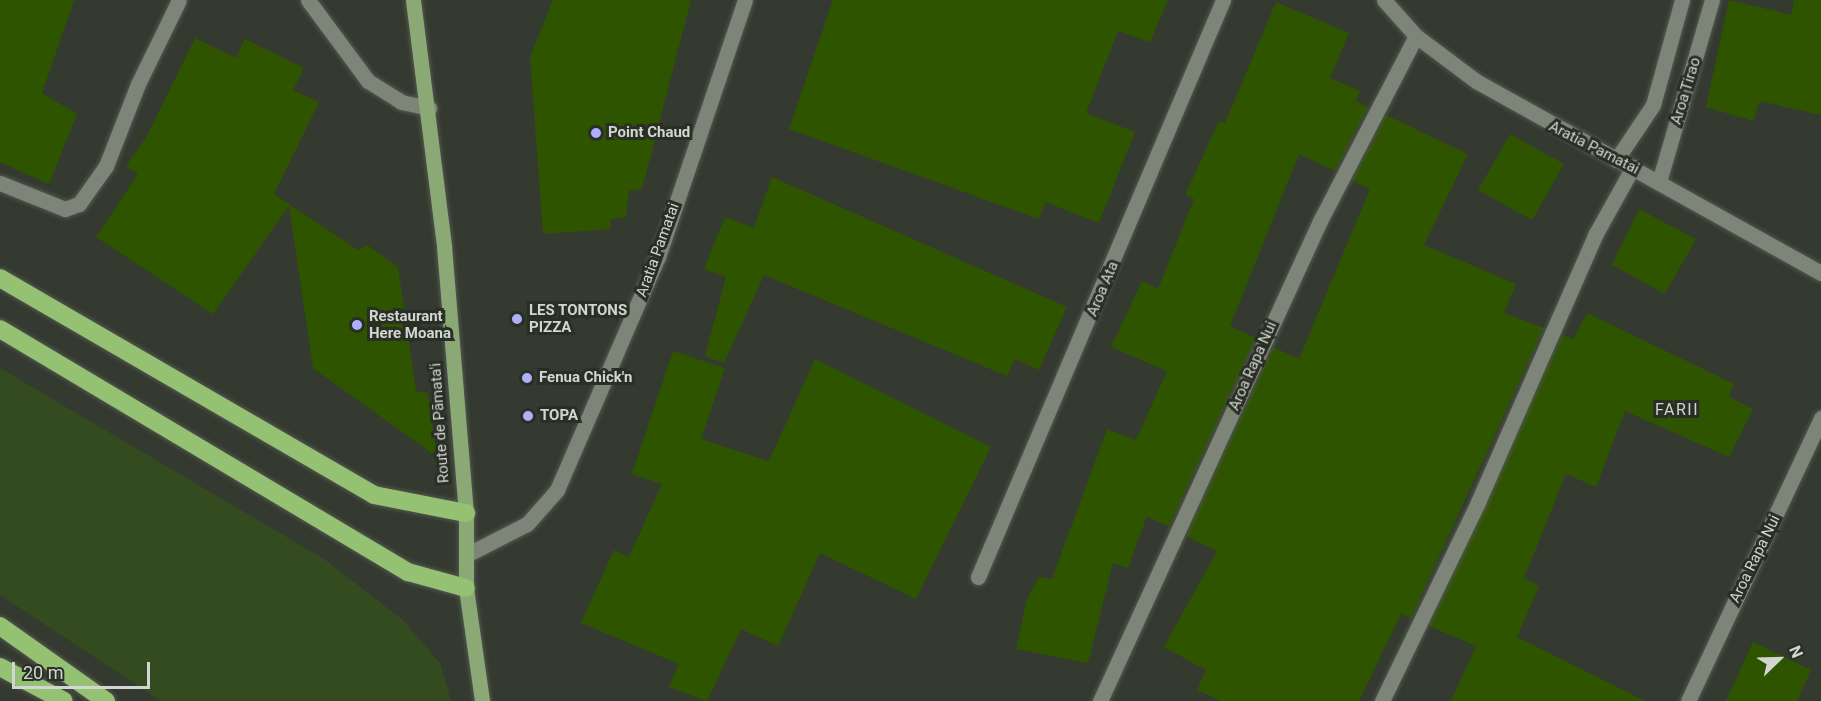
<!DOCTYPE html>
<meta charset="utf-8">
<style>
body{margin:0}
#map{position:relative;width:1821px;height:701px;overflow:hidden;background:#343a30;font-family:Roboto,sans-serif}
div>[style]{position:absolute}
.green>*{inset:0;background:#334b1f}
.building>*{inset:0;background:#2e5400}
.roads{filter:drop-shadow(0 0 2px #52574f) drop-shadow(0 0 2px #52574f)}
.minor>*{height:15px;margin:-7.5px;padding:0 7.5px;transform-origin:7.5px;border-radius:7.5px;background:#7d8478}
.major>*{height:15px;margin:-7.5px;padding:0 7.5px;transform-origin:7.5px;border-radius:7.5px;background:#8ba974}
.highway>*{height:18px;margin:-9px;padding:0 9px;transform-origin:9px;border-radius:9px;background:#95c172}
.dots>*{width:16px;height:16px;translate:-50% -50%;box-sizing:border-box;border:3px solid #2a2f26;border-radius:50%}
span{translate:-50% -50%;white-space:nowrap;text-align:center;line-height:1.15;-webkit-text-stroke:6px #2a2f26;paint-order:stroke}
.street-label{font-size:15px;color:#d2d6d0}
.poi-label{font-size:15px;color:#d2d6d0;font-weight:700}
.left{translate:0 -50%;text-align:left}
.neighbourhood-label{font-size:16px;color:#d2d6d0;letter-spacing:1.5px}
.north{position:absolute;left:1749px;top:629px;width:60px;height:60px;-webkit-text-stroke:4px #2a2f26;paint-order:stroke;rotate:67deg;font-size:16px;font-weight:700;line-height:24px;text-align:center;color:#d2d6d0}
.north::after{content:'';display:block;margin:auto;width:21px;height:27px;background:#d2d6d0;clip-path:polygon(50% 0,100% 100%,50% 72%,0 100%)}
.scale{position:absolute;left:12px;top:662px;width:138px;height:27px;box-sizing:border-box;border:3px solid #d2d6d0;border-top:0;padding-left:8px;font-size:18px;line-height:21px;white-space:nowrap;color:#d2d6d0;-webkit-text-stroke:4px #2a2f26;paint-order:stroke}
</style>
<div id="map">
<div class="green">
<i style="clip-path:polygon(0 368px,324px 559px,403px 620px,440px 663px,451px 701px,161px 701px,0 595px)"></i>
</div>
<div class="building">
<i style="clip-path:polygon(0 0,74px 0,42px 93px,77px 114px,49px 184px,0 162px)"></i>
<i style="clip-path:polygon(553px 0,691px 0,642px 189px,629px 191px,626px 217px,610px 219px,611px 229px,543px 234px,530px 57px)"></i>
<i style="clip-path:polygon(833px 0,1168px 0,1150px 42px,1118px 31px,1086px 113px,1135px 132px,1099px 223px,1045px 202px,1039px 219px,789px 129px)"></i>
<i style="clip-path:polygon(1729px 0,1791px 15px,1794px 0,1821px 0,1821px 115px,1760px 101px,1753px 121px,1706px 107px)"></i>
<i style="clip-path:polygon(1276px 2px,1349px 33px,1330px 78px,1360px 91px,1356px 101px,1368px 107px,1335px 171px,1299px 154px,1230px 326px,1256px 338px,1169px 527px,1147px 516px,1128px 568px,1113px 563px,1088px 663px,1016px 649px,1027px 599px,1039px 577px,1052px 579px,1107px 429px,1136px 440px,1167px 371px,1111px 347px,1142px 281px,1158px 289px,1194px 199px,1185px 195px,1219px 121px,1225px 123px)"></i>
<i style="clip-path:polygon(195px 38px,236px 58px,245px 39px,304px 68px,293px 90px,319px 102px,274px 194px,358px 250px,367px 245px,398px 267px,416px 391px,428px 393px,437px 457px,313px 368px,289px 206px,213px 314px,96px 237px,138px 174px,126px 166px,147px 136px)"></i>
<i style="clip-path:polygon(1386px 115px,1468px 154px,1424px 245px,1516px 284px,1504px 313px,1544px 328px,1411px 618px,1401px 614px,1359px 701px,1221px 701px,1197px 690px,1206px 670px,1164px 647px,1217px 551px,1186px 536px,1273px 347px,1299px 359px,1370px 189px,1352px 180px)"></i>
<i style="clip-path:polygon(1510px 134px,1564px 164px,1532px 220px,1478px 190px)"></i>
<i style="clip-path:polygon(772px 177px,1067px 307px,1039px 370px,1015px 359px,1007px 376px,764px 275px,724px 363px,705px 356px,726px 277px,704px 269px,725px 217px,754px 228px)"></i>
<i style="clip-path:polygon(1639px 209px,1696px 239px,1665px 294px,1612px 265px)"></i>
<i style="clip-path:polygon(1587px 313px,1734px 384px,1729px 397px,1753px 409px,1729px 457px,1625px 411px,1596px 487px,1566px 474px,1524px 578px,1539px 586px,1517px 637px,1645px 701px,1451px 701px,1476px 646px,1429px 626px,1562px 335px,1573px 339px)"></i>
<i style="clip-path:polygon(673px 351px,725px 368px,701px 439px,769px 461px,815px 359px,991px 447px,916px 599px,820px 553px,778px 646px,741px 629px,707px 701px,669px 687px,679px 664px,581px 623px,614px 550px,629px 557px,662px 484px,632px 474px)"></i>
<i style="clip-path:polygon(1753px 642px,1811px 670px,1797px 701px,1726px 701px)"></i>
</div>
<div class="roads">
<div class="minor">
<i style="left:308px;top:0;width:101px;rotate:53.5deg"></i>
<i style="left:368px;top:81px;width:39px;rotate:32deg"></i>
<i style="left:401px;top:102px;width:29px;rotate:12deg"></i>
<i style="left:1384px;top:0;width:48px;rotate:48.4deg"></i>
<i style="left:1416px;top:36px;width:75px;rotate:36.9deg"></i>
<i style="left:1476px;top:81px;width:395px;rotate:29.1deg"></i>
<i style="left:1616px;top:160px;width:66px;rotate:-56.1deg"></i>
<i style="left:1653px;top:105px;width:109px;rotate:-74.6deg"></i>
<i style="left:1659px;top:182px;width:190px;rotate:-73.8deg"></i>
<i style="left:0;top:183px;width:70px;rotate:21.8deg"></i>
<i style="left:65px;top:209px;width:15px;rotate:-20deg"></i>
<i style="left:79px;top:204px;width:47px;rotate:-54.6deg"></i>
<i style="left:106px;top:166px;width:88px;rotate:-68.7deg"></i>
<i style="left:138px;top:84px;width:93px;rotate:-64deg"></i>
<i style="left:468px;top:554px;width:66px;rotate:-27deg"></i>
<i style="left:527px;top:524px;width:45px;rotate:-48.6deg"></i>
<i style="left:557px;top:490px;width:254px;rotate:-66.6deg"></i>
<i style="left:658px;top:257px;width:271px;rotate:-71.3deg"></i>
<i style="left:978px;top:577px;width:627px;rotate:-66.99deg"></i>
<i style="left:1100px;top:701px;width:528px;rotate:-65.38deg"></i>
<i style="left:1320px;top:221px;width:208px;rotate:-62.6deg"></i>
<i style="left:1382px;top:701px;width:221px;rotate:-64.2deg"></i>
<i style="left:1478px;top:502px;width:292px;rotate:-66.3deg"></i>
<i style="left:1595px;top:235px;width:78px;rotate:-60.8deg"></i>
<i style="left:1688px;top:701px;width:313px;rotate:-64.8deg"></i>
</div>
<div class="major">
<i style="left:413px;top:0;width:248px;rotate:82.8deg"></i>
<i style="left:444px;top:246px;width:268px;rotate:85.3deg"></i>
<i style="left:466px;top:513px;width:75px;rotate:90deg"></i>
<i style="left:466px;top:588px;width:114px;rotate:81.9deg"></i>
</div>
<div class="highway">
<i style="left:0;top:278px;width:432px;rotate:30.1deg"></i>
<i style="left:374px;top:495px;width:94px;rotate:11.1deg"></i>
<i style="left:0;top:329px;width:475px;rotate:30.8deg"></i>
<i style="left:408px;top:572px;width:60px;rotate:15.4deg"></i>
<i style="left:0;top:626px;width:130px;rotate:35.3deg"></i>
<i style="left:0;top:667px;width:72px;rotate:28deg"></i>
</div>
</div>
<div class="dots">
<i style="left:596px;top:133px;background:#adaffb"></i>
<i style="left:517px;top:319px;background:#adaffb"></i>
<i style="left:357px;top:325px;background:#adaffb"></i>
<i style="left:527px;top:378px;background:#adaffb"></i>
<i style="left:528px;top:416px;background:#adaffb"></i>
</div>
<div class="street-label">
<span style="left:1686px;top:91px;rotate:-73deg">Aroa Tirao</span>
<span style="left:1594px;top:148px;rotate:27deg">Aratia Pamatai</span>
<span style="left:658px;top:250px;rotate:-70deg">Aratia Pamatai</span>
<span style="left:1103px;top:289px;rotate:-67deg">Aroa Ata</span>
<span style="left:1253px;top:366px;rotate:-66deg">Aroa Rapa Nui</span>
<span style="left:440px;top:423px;rotate:-94deg">Route de Pāmata'i</span>
<span style="left:1755px;top:559px;rotate:-64deg">Aroa Rapa Nui</span>
</div>
<div class="poi-label">
<span class="left" style="left:608px;top:133px">Point Chaud</span>
<span class="left" style="left:529px;top:319px">LES TONTONS<br>PIZZA</span>
<span class="left" style="left:369px;top:325px">Restaurant<br>Here Moana</span>
<span class="left" style="left:539px;top:378px">Fenua Chick'n</span>
<span class="left" style="left:540px;top:416px">TOPA</span>
</div>
<div class="neighbourhood-label">
<span style="left:1677px;top:410px">FARII</span>
</div>
<div class="north">N</div>
<div class="scale">20 m</div>
</div>
